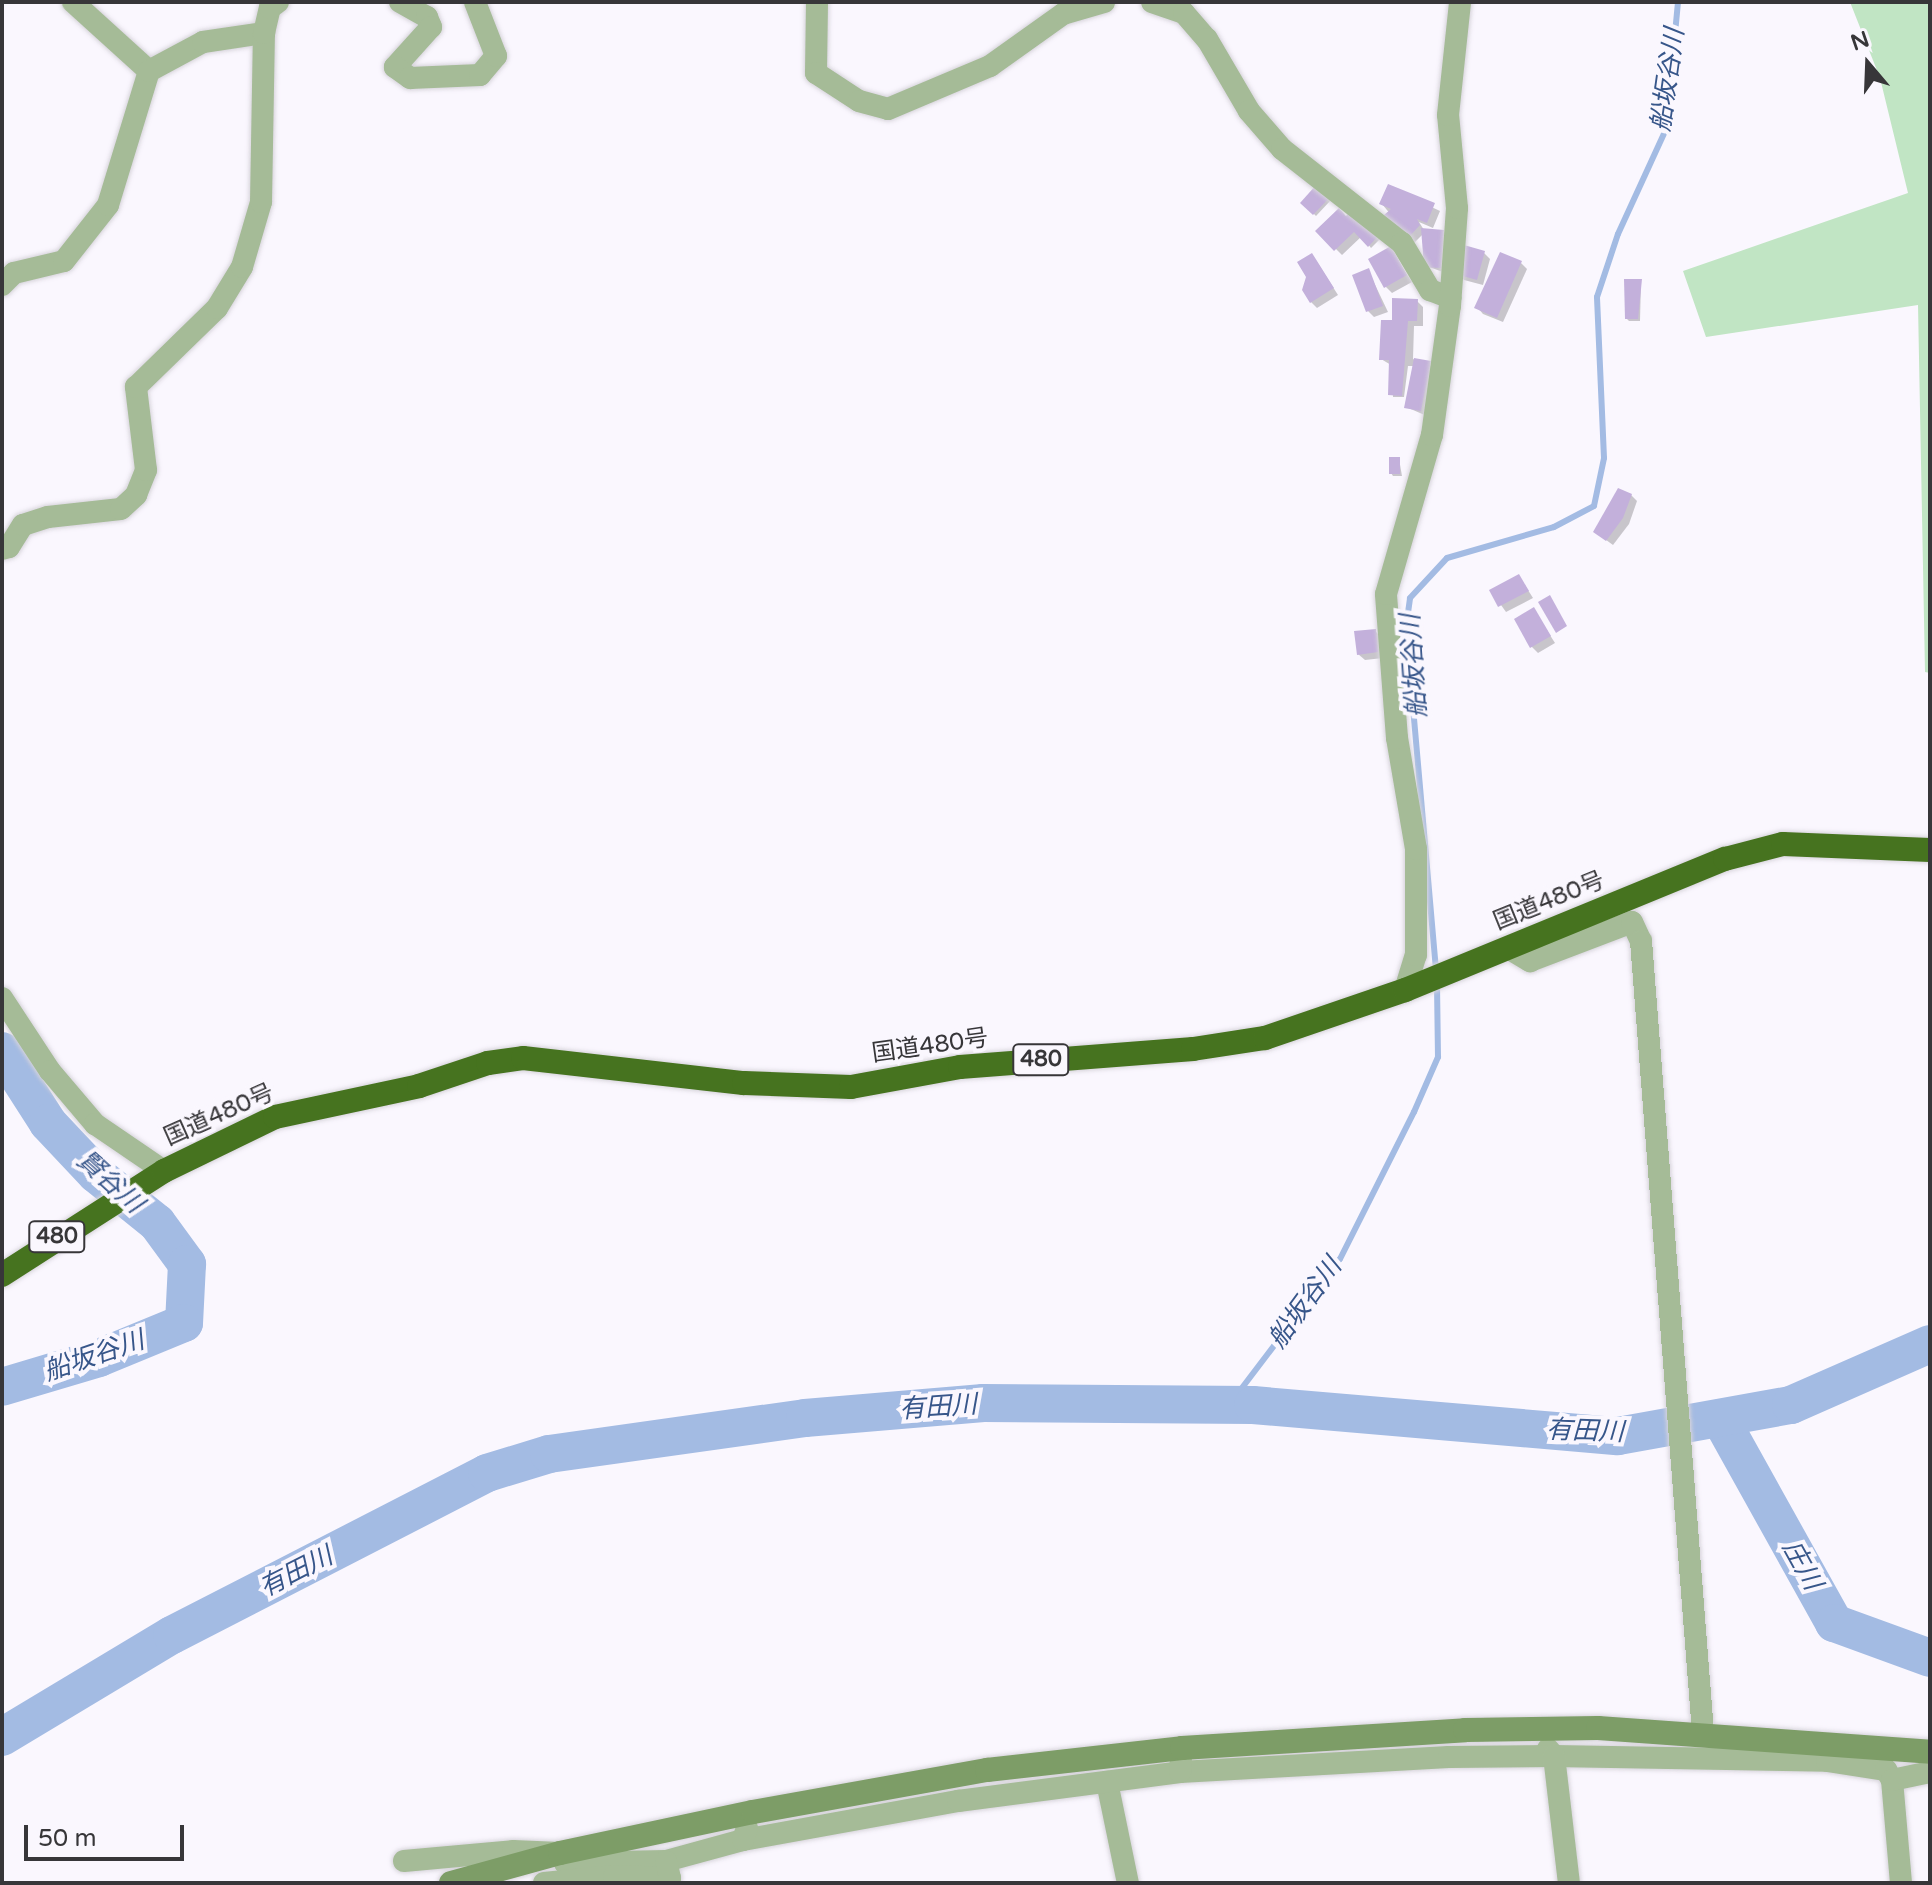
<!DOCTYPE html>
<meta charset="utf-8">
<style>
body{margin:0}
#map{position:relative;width:1932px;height:1885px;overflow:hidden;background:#faf7fe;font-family:"Varela Round","Noto Sans JP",sans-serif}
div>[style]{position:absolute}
.green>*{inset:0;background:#c1e5c4}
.shadow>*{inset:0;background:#0003}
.stream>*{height:6px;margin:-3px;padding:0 3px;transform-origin:3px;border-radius:3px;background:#a3bbe3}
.river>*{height:38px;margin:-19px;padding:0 19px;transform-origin:19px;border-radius:19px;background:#a3bbe3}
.building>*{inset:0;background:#c3b0db}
.roads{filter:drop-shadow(0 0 2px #d7d4db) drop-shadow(0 0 2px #d7d4db)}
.street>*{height:22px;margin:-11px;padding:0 11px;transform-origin:11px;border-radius:11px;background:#a5bb97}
.secondary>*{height:24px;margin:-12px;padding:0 12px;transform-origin:12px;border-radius:12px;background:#7d9d67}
.highway>*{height:24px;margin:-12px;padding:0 12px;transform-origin:12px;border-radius:12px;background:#46731f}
span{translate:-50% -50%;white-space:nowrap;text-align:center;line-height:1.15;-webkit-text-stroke:8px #faf7fe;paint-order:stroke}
.shield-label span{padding:2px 6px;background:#faf7fe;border:2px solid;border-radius:6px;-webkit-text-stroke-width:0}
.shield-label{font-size:22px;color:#373639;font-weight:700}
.street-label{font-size:24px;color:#373639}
.water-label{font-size:26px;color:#37568a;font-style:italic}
.frame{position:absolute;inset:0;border:4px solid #373639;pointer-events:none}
.north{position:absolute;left:1828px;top:24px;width:80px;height:80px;-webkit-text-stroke:6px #faf7fe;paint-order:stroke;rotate:341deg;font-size:22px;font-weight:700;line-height:32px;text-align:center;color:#373639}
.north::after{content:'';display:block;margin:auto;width:28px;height:36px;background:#373639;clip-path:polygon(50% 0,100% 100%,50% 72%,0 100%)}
.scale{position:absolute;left:24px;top:1825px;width:160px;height:36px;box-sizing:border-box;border:4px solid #373639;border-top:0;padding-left:10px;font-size:24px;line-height:28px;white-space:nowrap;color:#373639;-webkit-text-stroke:6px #faf7fe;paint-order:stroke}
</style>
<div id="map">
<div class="green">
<i style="clip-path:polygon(1850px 2px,1930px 2px,1930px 673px,1925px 672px,1918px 305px,1706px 337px,1683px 271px,1908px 193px,1880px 78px)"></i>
</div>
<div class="shadow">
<i style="clip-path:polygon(1317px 187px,1331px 200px,1316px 216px,1303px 203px)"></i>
<i style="clip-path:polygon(1389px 187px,1440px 211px,1433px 228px,1419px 222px,1424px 230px,1443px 232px,1449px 238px,1446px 273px,1426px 266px,1424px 233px,1414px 243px,1382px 204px)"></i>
<i style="clip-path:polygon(1346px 219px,1380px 239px,1371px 248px,1362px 236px,1342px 255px,1318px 231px)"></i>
<i style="clip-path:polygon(1390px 249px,1412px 282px,1392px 293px,1386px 287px)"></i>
<i style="clip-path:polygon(1484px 253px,1490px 259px,1483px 285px,1464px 280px,1458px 274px)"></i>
<i style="clip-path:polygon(1317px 262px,1338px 295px,1317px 308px,1311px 302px)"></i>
<i style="clip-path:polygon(1521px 263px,1527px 269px,1503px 322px,1483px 314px,1477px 307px)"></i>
<i style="clip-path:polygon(1368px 270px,1388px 312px,1374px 317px,1368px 311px)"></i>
<i style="clip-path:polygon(1641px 281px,1640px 321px,1629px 321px,1627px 319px)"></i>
<i style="clip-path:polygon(1417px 301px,1423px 307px,1423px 326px,1414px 326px,1413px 359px,1437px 369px,1427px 416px,1406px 407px,1415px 366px,1408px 366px,1404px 397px,1393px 397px,1391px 365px,1381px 359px,1394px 322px)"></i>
<i style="clip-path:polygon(1399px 459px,1402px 476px,1393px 476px,1391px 473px)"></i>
<i style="clip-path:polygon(1631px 495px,1637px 501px,1629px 524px,1613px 545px,1602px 537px)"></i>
<i style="clip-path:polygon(1519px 576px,1533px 598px,1506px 612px,1491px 591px)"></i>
<i style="clip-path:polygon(1534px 610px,1555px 643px,1538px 653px,1532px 647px)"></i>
<i style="clip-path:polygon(1375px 631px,1381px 637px,1383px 658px,1365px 660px,1358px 654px)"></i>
</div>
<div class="stream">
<i style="left:1436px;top:970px;width:344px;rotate:-95deg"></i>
<i style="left:1406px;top:627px;width:29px;rotate:-82deg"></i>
<i style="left:1410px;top:598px;width:54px;rotate:-47.2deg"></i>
<i style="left:1447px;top:558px;width:111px;rotate:-16.2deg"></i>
<i style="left:1554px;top:527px;width:45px;rotate:-27.7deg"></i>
<i style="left:1594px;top:506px;width:49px;rotate:-78.2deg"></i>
<i style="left:1604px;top:458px;width:161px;rotate:-92.5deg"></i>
<i style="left:1597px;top:297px;width:66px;rotate:-71.6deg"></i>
<i style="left:1618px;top:234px;width:115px;rotate:-65.4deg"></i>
<i style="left:1666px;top:129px;width:128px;rotate:-84.6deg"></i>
<i style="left:1229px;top:1405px;width:183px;rotate:-52.8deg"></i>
<i style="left:1340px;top:1259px;width:165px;rotate:-63.3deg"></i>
<i style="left:1414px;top:1112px;width:60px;rotate:-66.4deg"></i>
<i style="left:1438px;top:1057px;width:76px;rotate:-90.8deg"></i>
</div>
<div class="river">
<i style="left:2px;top:1051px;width:85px;rotate:57.4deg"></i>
<i style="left:48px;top:1123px;width:70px;rotate:46.7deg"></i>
<i style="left:96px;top:1174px;width:78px;rotate:38.8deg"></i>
<i style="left:157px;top:1223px;width:51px;rotate:53.8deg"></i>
<i style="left:187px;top:1264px;width:59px;rotate:92.9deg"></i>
<i style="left:184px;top:1323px;width:92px;rotate:157.6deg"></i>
<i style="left:99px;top:1358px;width:101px;rotate:163.4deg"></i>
<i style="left:1720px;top:1418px;width:235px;rotate:60.9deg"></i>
<i style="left:1834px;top:1623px;width:102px;rotate:20deg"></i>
<i style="left:2px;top:1737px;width:198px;rotate:-31deg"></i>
<i style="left:172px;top:1635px;width:354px;rotate:-27.2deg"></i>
<i style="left:487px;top:1473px;width:65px;rotate:-17deg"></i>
<i style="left:549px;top:1454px;width:259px;rotate:-8deg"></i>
<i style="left:805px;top:1418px;width:179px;rotate:-4.8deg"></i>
<i style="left:983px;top:1403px;width:270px;rotate:0.4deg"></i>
<i style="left:1253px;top:1405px;width:366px;rotate:4.9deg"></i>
<i style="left:1618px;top:1436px;width:176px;rotate:-10.2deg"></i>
<i style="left:1791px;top:1405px;width:152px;rotate:-23.7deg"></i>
</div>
<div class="building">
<i style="clip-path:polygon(1317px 184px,1330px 197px,1313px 215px,1300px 203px)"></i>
<i style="clip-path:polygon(1388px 184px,1435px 203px,1427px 223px,1417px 219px,1420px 225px,1407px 239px,1384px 215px,1391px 209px,1379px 204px)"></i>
<i style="clip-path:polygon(1339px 208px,1346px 216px,1353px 208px,1379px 235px,1368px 247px,1354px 232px,1334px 251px,1315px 231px)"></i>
<i style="clip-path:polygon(1421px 228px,1444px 230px,1441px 268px,1424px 267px)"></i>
<i style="clip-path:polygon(1464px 245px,1485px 251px,1477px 280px,1456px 274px)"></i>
<i style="clip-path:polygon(1391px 246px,1407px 275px,1384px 288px,1368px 259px)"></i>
<i style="clip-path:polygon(1500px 252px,1522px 261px,1497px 318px,1474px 308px)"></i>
<i style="clip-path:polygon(1312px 253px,1334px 288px,1310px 303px,1302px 290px,1306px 277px,1297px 262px)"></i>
<i style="clip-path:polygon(1369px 268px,1383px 306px,1366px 312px,1352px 275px)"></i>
<i style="clip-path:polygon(1624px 279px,1642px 279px,1638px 319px,1625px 319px)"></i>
<i style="clip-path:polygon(1392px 298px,1418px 299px,1417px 321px,1408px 321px,1402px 396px,1388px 395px,1389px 360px,1379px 360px,1381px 320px,1392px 320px)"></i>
<i style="clip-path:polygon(1414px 358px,1431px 361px,1421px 411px,1404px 408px)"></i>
<i style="clip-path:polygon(1389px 457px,1400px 457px,1400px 474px,1389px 474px)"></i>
<i style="clip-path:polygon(1618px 488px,1632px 494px,1623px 518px,1606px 541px,1593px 532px)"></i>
<i style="clip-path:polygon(1519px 574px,1529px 591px,1498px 607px,1489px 590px)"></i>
<i style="clip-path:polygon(1550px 595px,1567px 626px,1556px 633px,1538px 602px)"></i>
<i style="clip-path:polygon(1534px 607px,1551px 636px,1530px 648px,1514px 619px)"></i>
<i style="clip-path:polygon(1376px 629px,1378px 652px,1357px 655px,1354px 631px)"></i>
</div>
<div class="roads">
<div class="street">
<i style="left:73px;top:2px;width:103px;rotate:42.2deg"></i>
<i style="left:400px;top:2px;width:31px;rotate:29deg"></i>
<i style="left:427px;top:17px;width:11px;rotate:68deg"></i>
<i style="left:431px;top:27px;width:54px;rotate:132deg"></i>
<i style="left:395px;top:67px;width:19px;rotate:36deg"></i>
<i style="left:410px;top:78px;width:70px;rotate:-2.5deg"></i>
<i style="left:480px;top:75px;width:25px;rotate:-50deg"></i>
<i style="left:496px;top:56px;width:58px;rotate:-111.3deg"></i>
<i style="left:817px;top:2px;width:71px;rotate:90.8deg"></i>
<i style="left:816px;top:73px;width:51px;rotate:33.1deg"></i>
<i style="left:859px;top:101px;width:30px;rotate:15deg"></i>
<i style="left:888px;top:109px;width:111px;rotate:-22.9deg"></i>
<i style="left:990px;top:66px;width:90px;rotate:-35.5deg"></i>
<i style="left:1063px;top:14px;width:43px;rotate:-16.3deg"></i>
<i style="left:1152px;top:2px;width:34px;rotate:19deg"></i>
<i style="left:1184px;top:13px;width:35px;rotate:49deg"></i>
<i style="left:1207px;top:39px;width:83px;rotate:59.7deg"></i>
<i style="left:1249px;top:111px;width:50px;rotate:49deg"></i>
<i style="left:1282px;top:149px;width:152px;rotate:38.1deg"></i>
<i style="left:1402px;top:243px;width:55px;rotate:59.2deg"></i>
<i style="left:1430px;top:290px;width:22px;rotate:21deg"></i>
<i style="left:2px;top:285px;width:17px;rotate:-45deg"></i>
<i style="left:14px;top:273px;width:51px;rotate:-13.5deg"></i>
<i style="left:64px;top:261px;width:71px;rotate:-51.8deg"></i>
<i style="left:108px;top:205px;width:140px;rotate:-73deg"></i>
<i style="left:149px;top:71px;width:61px;rotate:-28.2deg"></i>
<i style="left:203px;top:42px;width:62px;rotate:-8.4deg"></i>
<i style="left:2px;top:549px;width:7px;rotate:-16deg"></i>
<i style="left:9px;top:547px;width:26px;rotate:-58deg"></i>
<i style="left:23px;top:525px;width:26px;rotate:-18deg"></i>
<i style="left:48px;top:517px;width:73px;rotate:-6.3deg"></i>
<i style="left:121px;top:509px;width:21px;rotate:-43deg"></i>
<i style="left:136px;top:495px;width:27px;rotate:-68deg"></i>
<i style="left:146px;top:470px;width:84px;rotate:-96.9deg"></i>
<i style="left:136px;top:387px;width:113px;rotate:-44.3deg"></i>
<i style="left:217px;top:308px;width:48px;rotate:-58.6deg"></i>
<i style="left:242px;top:267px;width:68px;rotate:-73.7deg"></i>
<i style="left:261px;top:202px;width:169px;rotate:-89deg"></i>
<i style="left:264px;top:33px;width:26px;rotate:-77deg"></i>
<i style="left:270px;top:8px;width:10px;rotate:-37deg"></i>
<i style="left:1508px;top:948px;width:26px;rotate:31deg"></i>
<i style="left:1530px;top:961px;width:109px;rotate:-20.9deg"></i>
<i style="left:1632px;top:922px;width:21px;rotate:65deg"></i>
<i style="left:1641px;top:941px;width:794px;rotate:85.52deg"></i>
<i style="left:1405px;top:990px;width:37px;rotate:-73deg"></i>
<i style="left:1416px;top:955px;width:106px;rotate:-90deg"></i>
<i style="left:1416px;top:849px;width:113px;rotate:-99.7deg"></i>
<i style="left:1397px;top:738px;width:144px;rotate:-94.4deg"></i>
<i style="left:1386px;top:594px;width:166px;rotate:-73.9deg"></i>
<i style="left:1432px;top:435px;width:130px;rotate:-82.1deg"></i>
<i style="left:1450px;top:306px;width:98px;rotate:-85.9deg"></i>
<i style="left:1457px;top:208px;width:93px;rotate:-95.5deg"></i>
<i style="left:1448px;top:115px;width:114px;rotate:-83.9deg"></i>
<i style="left:2px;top:998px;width:87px;rotate:56.7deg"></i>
<i style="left:50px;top:1071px;width:70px;rotate:49.7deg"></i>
<i style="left:95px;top:1124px;width:83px;rotate:34.3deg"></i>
<i style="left:1548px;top:1749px;width:9px;rotate:49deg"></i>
<i style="left:1554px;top:1756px;width:273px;rotate:1deg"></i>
<i style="left:1827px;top:1761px;width:60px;rotate:8.7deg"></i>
<i style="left:1886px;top:1770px;width:12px;rotate:59deg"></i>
<i style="left:1180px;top:1772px;width:269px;rotate:-3.2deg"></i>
<i style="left:1449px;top:1757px;width:105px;rotate:-0.5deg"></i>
<i style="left:1554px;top:1756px;width:128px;rotate:83.3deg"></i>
<i style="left:1107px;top:1782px;width:103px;rotate:78.3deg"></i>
<i style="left:743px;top:1840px;width:219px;rotate:-10.3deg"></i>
<i style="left:958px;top:1801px;width:224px;rotate:-7.4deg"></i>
<i style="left:1180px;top:1772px;width:15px;rotate:-86deg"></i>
<i style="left:404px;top:1861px;width:109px;rotate:-5.2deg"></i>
<i style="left:513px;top:1851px;width:47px;rotate:2.4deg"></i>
<i style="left:560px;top:1853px;width:11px;rotate:63deg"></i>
<i style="left:565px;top:1863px;width:101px;rotate:-1.1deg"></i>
<i style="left:666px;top:1861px;width:80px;rotate:-15.3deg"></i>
<i style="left:743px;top:1840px;width:13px;rotate:-72deg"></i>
<i style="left:544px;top:1883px;width:70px;rotate:-5.7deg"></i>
<i style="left:614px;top:1876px;width:56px;rotate:2deg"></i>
<i style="left:670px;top:1878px;width:17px;rotate:-103deg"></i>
<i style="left:1901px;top:1883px;width:103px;rotate:-95deg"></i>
<i style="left:1892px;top:1780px;width:39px;rotate:-12deg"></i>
</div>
<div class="secondary">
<i style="left:451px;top:1883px;width:113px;rotate:-15.4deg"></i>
<i style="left:560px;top:1853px;width:197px;rotate:-12deg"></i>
<i style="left:753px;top:1812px;width:238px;rotate:-10.2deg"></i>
<i style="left:987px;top:1770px;width:196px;rotate:-6.4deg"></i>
<i style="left:1182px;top:1748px;width:284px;rotate:-3.6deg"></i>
<i style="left:1465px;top:1730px;width:133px;rotate:-0.9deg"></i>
<i style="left:1598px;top:1728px;width:333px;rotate:4.1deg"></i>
</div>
<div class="highway">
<i style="left:2px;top:1275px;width:193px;rotate:-32.7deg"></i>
<i style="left:164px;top:1171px;width:123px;rotate:-25.9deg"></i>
<i style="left:275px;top:1117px;width:147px;rotate:-12.1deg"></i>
<i style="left:419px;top:1086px;width:73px;rotate:-18.4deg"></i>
<i style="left:488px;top:1063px;width:35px;rotate:-8deg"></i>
<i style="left:523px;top:1058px;width:222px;rotate:6.5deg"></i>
<i style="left:744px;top:1083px;width:107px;rotate:2.1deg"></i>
<i style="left:851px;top:1087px;width:111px;rotate:-10.4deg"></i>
<i style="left:960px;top:1067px;width:234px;rotate:-4.4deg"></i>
<i style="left:1193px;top:1049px;width:73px;rotate:-8.7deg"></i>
<i style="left:1265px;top:1038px;width:148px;rotate:-18.9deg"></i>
<i style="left:1405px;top:990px;width:346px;rotate:-22.3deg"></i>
<i style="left:1725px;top:859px;width:60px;rotate:-14.5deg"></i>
<i style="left:1783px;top:844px;width:147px;rotate:2.3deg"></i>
</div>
</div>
<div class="shield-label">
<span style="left:1041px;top:1060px">480</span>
<span style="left:57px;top:1237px">480</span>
</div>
<div class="street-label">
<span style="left:1549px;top:901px;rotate:-22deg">国道480号</span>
<span style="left:930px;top:1046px;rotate:-8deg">国道480号</span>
<span style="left:219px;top:1115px;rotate:-24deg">国道480号</span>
</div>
<div class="water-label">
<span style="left:1668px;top:80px;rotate:-82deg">船坂谷川</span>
<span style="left:1414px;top:666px;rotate:-94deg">船坂谷川</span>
<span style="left:110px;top:1182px;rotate:42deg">賢谷川</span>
<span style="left:1305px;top:1303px;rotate:-54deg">船坂谷川</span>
<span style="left:94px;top:1356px;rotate:-19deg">船坂谷川</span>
<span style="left:938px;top:1407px;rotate:-4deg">有田川</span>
<span style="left:1585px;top:1431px;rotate:2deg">有田川</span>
<span style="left:1802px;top:1565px;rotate:61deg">庄川</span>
<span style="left:296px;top:1572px;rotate:-27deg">有田川</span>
</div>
<div class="frame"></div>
<div class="north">N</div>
<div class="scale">50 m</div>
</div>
